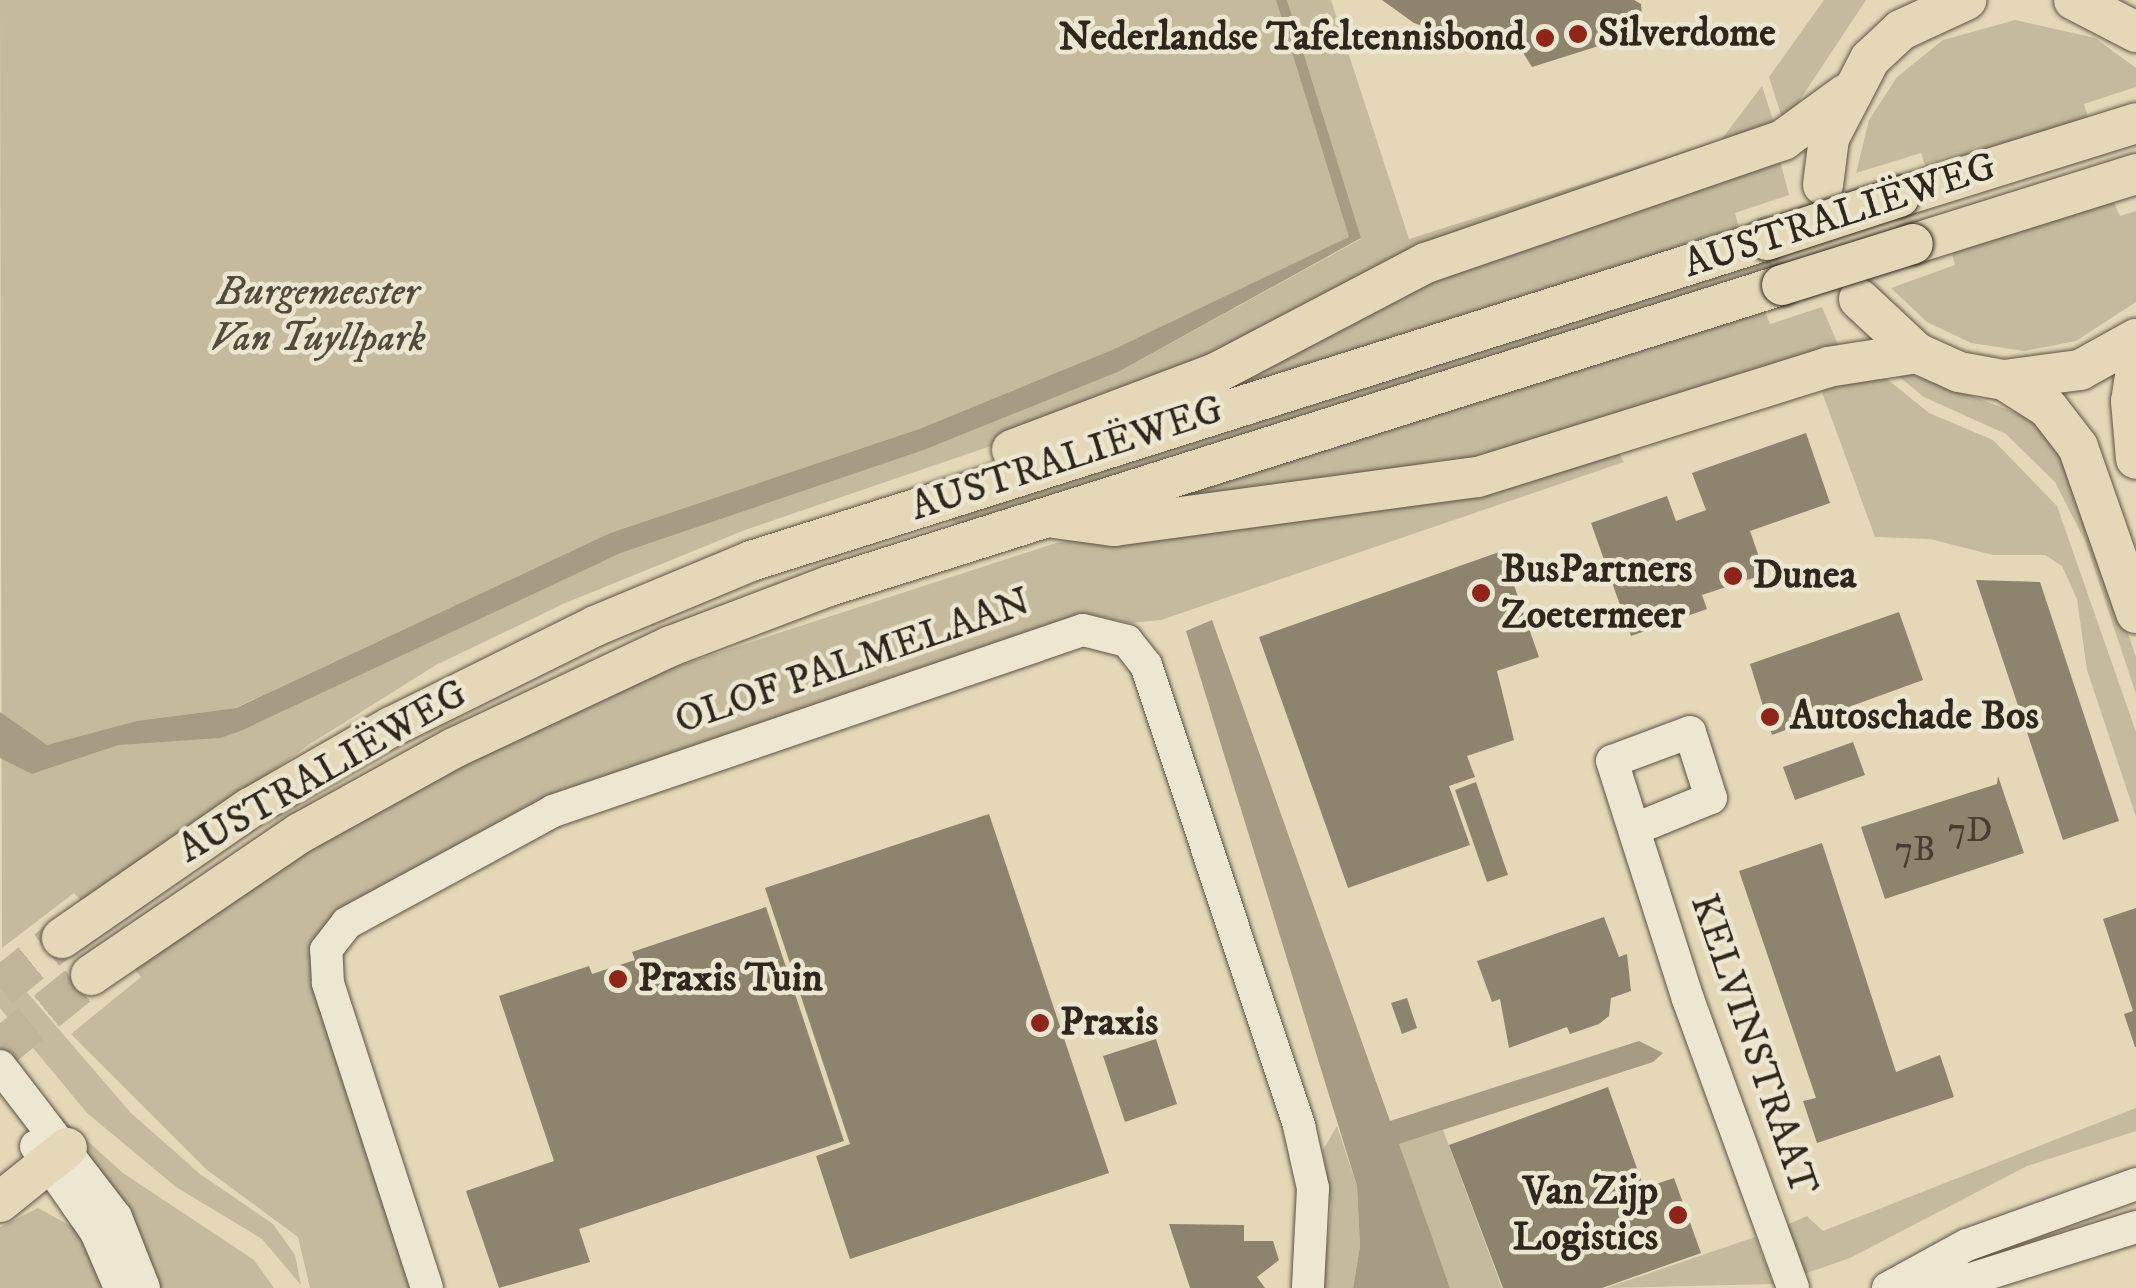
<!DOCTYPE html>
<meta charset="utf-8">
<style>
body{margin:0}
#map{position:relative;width:2136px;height:1288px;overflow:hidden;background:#e4d8b8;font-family:"IM FELL DW Pica",serif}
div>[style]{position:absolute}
.green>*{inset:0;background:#c5ba9d}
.water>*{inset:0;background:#a79b83}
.building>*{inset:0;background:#8e836d}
.major-tunnel>*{height:40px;margin-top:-20px;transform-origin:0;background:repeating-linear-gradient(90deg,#c0b499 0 40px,transparent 0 60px)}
.roads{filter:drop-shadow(0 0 2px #5d5243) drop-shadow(0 0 2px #5d5243)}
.minor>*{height:32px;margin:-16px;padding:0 16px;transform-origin:16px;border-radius:16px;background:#ede6d1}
.major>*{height:40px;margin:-20px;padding:0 20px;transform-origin:20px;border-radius:20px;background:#e4d8b8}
.bridges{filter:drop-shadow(0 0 2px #30261c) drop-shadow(0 0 2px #30261c)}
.major-bridge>*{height:40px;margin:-20px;padding:0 20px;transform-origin:20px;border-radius:20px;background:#e4d8b8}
.dots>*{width:28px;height:28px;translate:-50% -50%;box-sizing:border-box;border:5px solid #ede6d1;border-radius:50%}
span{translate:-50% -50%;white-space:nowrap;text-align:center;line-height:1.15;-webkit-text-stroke:9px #ede6d1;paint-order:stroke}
.number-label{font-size:35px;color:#483d30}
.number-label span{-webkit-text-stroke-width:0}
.poi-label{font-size:40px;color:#30261c;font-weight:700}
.left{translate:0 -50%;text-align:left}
.right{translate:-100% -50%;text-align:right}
.street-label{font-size:40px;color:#30261c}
.park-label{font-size:40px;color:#554b3c;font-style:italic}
</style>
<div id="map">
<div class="green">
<i style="clip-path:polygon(0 0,1284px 0,1350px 237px,1114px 349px,919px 429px,610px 533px,235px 708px,169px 717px,32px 774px,119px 745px,243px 730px,621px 553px,924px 450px,1120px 371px,1361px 239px,1287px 0,1331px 0,1409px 239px,1721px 140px,1762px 86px,1774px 123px,1090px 412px,745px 530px,563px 604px,436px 665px,310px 744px,86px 905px,74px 893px,2px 948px)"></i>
<i style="clip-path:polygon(1824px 0,1866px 0,1784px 124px,1769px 77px)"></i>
<i style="clip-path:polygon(2015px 20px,2095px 38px,2136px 68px,2136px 87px,2084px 104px,2090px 124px,1927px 172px,1921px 153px,1856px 173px,1869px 120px,1897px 77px,1943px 40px)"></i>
<i style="clip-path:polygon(1778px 153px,1789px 195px,1735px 213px,1740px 232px,1136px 423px,1346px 312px)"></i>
<i style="clip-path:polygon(2112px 198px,2120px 216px,2136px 211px,2136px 302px,2076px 341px,2024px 351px,1971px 343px,1927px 322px,1891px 288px,1955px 265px,1951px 249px)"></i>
<i style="clip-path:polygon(1769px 255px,1775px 273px,965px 528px,940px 513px)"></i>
<i style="clip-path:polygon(1763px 306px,1770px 324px,1822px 307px,1840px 349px,1507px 454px,1110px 512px)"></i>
<i style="clip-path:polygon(1876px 370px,1929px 413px,1993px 440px,2057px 506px,2136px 732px,2136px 817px,2087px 670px,2077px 599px,2062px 566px,2045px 555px,1993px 555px,1930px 539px,1875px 537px,1819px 384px)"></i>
<i style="clip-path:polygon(1908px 373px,2034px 419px,2076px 480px,2136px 657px,2136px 694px,2085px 541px,2055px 482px,2006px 434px,1924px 397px,1897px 375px)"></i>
<i style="clip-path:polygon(1617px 450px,1624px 462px,1161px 620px,1130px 623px,1093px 615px,562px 790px,379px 891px,312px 948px,415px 1288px,310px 1288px,298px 1237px,207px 1170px,71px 1034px,141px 977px,131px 965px,194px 920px,441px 770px,653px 674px,1056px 543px)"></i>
<i style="clip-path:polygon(0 961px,131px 1113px,200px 1174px,273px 1224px,295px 1255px,301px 1285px,262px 1239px,176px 1187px,87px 1113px,0 1008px)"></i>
<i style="clip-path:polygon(2136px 1108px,2136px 1131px,2027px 1166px,1850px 1258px,1804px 1274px,1787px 1225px,1807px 1216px,1823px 1231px)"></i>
<i style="clip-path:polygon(52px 1109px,123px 1173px,254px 1260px,274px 1288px,154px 1288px)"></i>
<i style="clip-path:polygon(1337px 1126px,1357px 1186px,1360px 1246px,1353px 1288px,1323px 1288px,1331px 1207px,1323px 1150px)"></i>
<i style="clip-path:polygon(1443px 1130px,1502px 1288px,1450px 1288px,1398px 1144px)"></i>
<i style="clip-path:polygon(38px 1208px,76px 1229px,104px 1288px,0 1288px,0 1227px)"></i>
<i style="clip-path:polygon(1755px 1237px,1773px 1284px,1606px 1288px)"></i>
</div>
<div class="water">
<i style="clip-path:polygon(1276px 0,1287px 0,1361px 238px,1120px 371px,924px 450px,621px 553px,243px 730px,220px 738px,119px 745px,32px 774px,0 758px,0 712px,47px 745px,137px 721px,236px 708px,610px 533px,919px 429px,1114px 349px,1349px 237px)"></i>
<i style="clip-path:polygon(1212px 620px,1390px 1121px,1639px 1041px,1663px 1053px,1653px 1062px,1399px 1144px,1450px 1288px,1353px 1288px,1360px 1246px,1357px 1186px,1186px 631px)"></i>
</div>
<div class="building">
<i style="clip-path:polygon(1382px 0,1634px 0,1641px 4px,1643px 32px,1532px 67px,1517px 43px,1518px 30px,1451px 36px,1414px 23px)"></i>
<i style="clip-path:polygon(1806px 433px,1830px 503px,1750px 531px,1765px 574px,1702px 595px,1707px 609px,1631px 636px,1591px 523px,1667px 496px,1676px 521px,1706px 510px,1692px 473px)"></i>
<i style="clip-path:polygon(1502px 551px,1539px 657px,1497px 671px,1514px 740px,1467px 756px,1475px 777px,1449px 786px,1470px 845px,1348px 888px,1259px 637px)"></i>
<i style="clip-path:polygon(1976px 580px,2040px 582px,2119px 821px,2063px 840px)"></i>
<i style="clip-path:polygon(1899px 612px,1923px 680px,1772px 735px,1750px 664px)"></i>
<i style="clip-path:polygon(1853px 742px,1865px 775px,1795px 800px,1783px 767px)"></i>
<i style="clip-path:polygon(1998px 776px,2024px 853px,1885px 899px,1861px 827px,1997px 784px)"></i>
<i style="clip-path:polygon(1476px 782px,1508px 875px,1487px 882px,1455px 790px)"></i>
<i style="clip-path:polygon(989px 814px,1109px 1173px,850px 1259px,816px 1156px,850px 1144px,765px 888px)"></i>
<i style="clip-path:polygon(1822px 843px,1896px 1072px,1940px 1055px,1954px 1097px,1817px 1143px,1803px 1101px,1816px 1098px,1739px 871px)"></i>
<i style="clip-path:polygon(766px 907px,844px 1141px,579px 1229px,590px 1262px,499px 1288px,466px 1191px,554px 1161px,499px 996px,589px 966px,592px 974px,635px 960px,632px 952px)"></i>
<i style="clip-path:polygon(2136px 908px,2136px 1047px,2135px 1047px,2124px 1014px,2133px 1011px,2103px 919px)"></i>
<i style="clip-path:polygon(1604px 917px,1619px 957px,1627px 954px,1631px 991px,1611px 998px,1609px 1016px,1599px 1024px,1570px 1034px,1567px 1027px,1509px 1048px,1500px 999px,1492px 1002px,1477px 961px)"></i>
<i style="clip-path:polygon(1407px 998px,1417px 1028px,1402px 1034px,1391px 1003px)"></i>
<i style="clip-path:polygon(1156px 1039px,1177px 1104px,1125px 1122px,1103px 1056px)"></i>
<i style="clip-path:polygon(1608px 1087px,1644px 1188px,1674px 1178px,1701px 1253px,1602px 1288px,1503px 1288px,1449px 1145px)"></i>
<i style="clip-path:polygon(1169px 1224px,1244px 1225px,1244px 1241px,1273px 1241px,1279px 1260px,1257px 1277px,1265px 1288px,1190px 1288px)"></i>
</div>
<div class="major-tunnel">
<i style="left:0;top:988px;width:80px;rotate:-38.9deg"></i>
<i style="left:0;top:1049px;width:117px;rotate:-39.1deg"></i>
</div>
<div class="roads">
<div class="minor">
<i style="left:1635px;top:829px;width:82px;rotate:-22.2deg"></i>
<i style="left:1711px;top:798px;width:69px;rotate:-107.7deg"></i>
<i style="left:1690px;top:732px;width:83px;rotate:159.6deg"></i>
<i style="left:1612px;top:761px;width:250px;rotate:72.3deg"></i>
<i style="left:1688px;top:999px;width:307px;rotate:70deg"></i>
<i style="left:0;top:1066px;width:190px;rotate:52.5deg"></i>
<i style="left:116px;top:1217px;width:76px;rotate:68.5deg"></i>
<i style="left:36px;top:1146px;width:105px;rotate:55.1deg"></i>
<i style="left:96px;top:1232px;width:61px;rotate:66.8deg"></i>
<i style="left:1915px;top:1279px;width:56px"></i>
<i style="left:1971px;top:1279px;width:173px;rotate:-17.5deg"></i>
<i style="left:427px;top:1288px;width:321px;rotate:-108deg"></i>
<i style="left:328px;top:983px;width:33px;rotate:-93deg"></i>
<i style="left:326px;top:950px;width:34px;rotate:-52deg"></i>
<i style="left:347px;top:923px;width:234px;rotate:-28.5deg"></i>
<i style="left:553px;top:811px;width:560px;rotate:-18.86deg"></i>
<i style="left:1083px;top:630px;width:45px;rotate:14deg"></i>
<i style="left:1127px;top:641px;width:31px;rotate:52deg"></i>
<i style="left:1146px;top:665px;width:486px;rotate:71.6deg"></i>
<i style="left:1299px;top:1126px;width:64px;rotate:77.3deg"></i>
<i style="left:1313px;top:1188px;width:100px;rotate:92.9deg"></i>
<i style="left:1888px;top:1288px;width:90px;rotate:-28.6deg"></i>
<i style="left:1967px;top:1245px;width:180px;rotate:-19.8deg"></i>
</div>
<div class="major">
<i style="left:2074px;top:0;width:70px;rotate:27.3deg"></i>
<i style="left:1823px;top:185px;width:47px;rotate:-82.7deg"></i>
<i style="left:1829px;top:138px;width:89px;rotate:-62.6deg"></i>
<i style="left:1870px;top:59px;width:42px;rotate:-43.1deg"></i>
<i style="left:1901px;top:30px;width:72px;rotate:-24.8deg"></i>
<i style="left:1899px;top:197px;width:248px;rotate:-17.3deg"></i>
<i style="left:1913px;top:244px;width:234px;rotate:-17.4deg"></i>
<i style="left:1859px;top:299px;width:79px;rotate:43deg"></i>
<i style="left:1917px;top:353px;width:46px;rotate:24.3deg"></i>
<i style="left:1959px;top:372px;width:46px;rotate:10.1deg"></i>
<i style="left:2004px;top:380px;width:77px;rotate:-7.5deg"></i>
<i style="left:2080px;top:370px;width:64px;rotate:-29deg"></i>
<i style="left:2136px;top:370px;width:31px;rotate:99deg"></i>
<i style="left:2131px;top:401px;width:58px;rotate:85.1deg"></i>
<i style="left:2004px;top:380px;width:52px;rotate:32.5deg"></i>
<i style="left:2048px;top:408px;width:49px;rotate:52.4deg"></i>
<i style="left:2078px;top:447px;width:176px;rotate:70.7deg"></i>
<i style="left:1012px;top:450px;width:220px;rotate:-20.7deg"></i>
<i style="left:1218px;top:372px;width:235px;rotate:-27.7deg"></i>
<i style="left:1426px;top:263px;width:378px;rotate:-19deg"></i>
<i style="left:1783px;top:140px;width:78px;rotate:-36.1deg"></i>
<i style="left:1054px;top:518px;width:61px;rotate:7.6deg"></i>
<i style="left:1114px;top:526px;width:367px;rotate:-7.7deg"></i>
<i style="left:1478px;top:477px;width:367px;rotate:-17.4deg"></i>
<i style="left:1828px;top:367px;width:90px;rotate:-8.9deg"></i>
<i style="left:62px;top:938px;width:229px;rotate:-34.7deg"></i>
<i style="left:250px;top:808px;width:163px;rotate:-29.9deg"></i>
<i style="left:391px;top:727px;width:228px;rotate:-26.3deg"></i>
<i style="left:595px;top:626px;width:169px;rotate:-22.6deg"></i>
<i style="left:751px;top:561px;width:1066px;rotate:-17.53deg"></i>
<i style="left:91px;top:975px;width:253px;rotate:-34.2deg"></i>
<i style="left:300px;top:833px;width:176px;rotate:-28.9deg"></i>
<i style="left:454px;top:748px;width:240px;rotate:-25.2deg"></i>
<i style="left:671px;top:646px;width:169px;rotate:-20.8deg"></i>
<i style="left:829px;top:586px;width:999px;rotate:-17.53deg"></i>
<i style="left:0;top:1202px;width:86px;rotate:-38.9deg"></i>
</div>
</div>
<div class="bridges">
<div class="major-bridge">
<i style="left:1767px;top:240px;width:139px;rotate:-18deg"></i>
<i style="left:1782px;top:285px;width:137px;rotate:-17.4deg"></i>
</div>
</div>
<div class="dots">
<i style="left:1578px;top:34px;background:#8f2418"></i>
<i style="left:1545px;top:38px;background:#8f2418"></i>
<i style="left:1733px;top:576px;background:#8f2418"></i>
<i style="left:1481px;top:593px;background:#8f2418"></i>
<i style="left:1770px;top:717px;background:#8f2418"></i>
<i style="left:618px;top:979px;background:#8f2418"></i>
<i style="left:1040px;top:1023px;background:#8f2418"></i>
<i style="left:1678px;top:1215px;background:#8f2418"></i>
</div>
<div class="number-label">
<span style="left:1970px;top:831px">7D</span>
<span style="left:1915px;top:850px">7B</span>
</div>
<div class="poi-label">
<span class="left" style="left:1598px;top:34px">Silverdome</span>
<span class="right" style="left:1525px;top:38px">Nederlandse Tafeltennisbond</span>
<span class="left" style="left:1501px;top:593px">BusPartners<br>Zoetermeer</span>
<span class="left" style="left:1753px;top:576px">Dunea</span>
<span class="left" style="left:1790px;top:717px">Autoschade Bos</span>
<span class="left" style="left:638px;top:979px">Praxis Tuin</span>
<span class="left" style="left:1060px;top:1023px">Praxis</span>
<span class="right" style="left:1658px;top:1215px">Van Zijp<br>Logistics</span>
</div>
<div class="street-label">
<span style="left:1840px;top:216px;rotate:-18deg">AUSTRALIËWEG</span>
<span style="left:1067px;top:459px;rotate:-18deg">AUSTRALIËWEG</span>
<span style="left:853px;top:662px;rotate:-19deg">OLOF PALMELAAN</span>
<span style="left:323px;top:772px;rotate:-30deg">AUSTRALIËWEG</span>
<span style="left:1753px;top:1045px;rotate:71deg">KELVINSTRAAT</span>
</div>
<div class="park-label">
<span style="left:318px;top:316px">Burgemeester<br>Van Tuyllpark</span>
</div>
</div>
